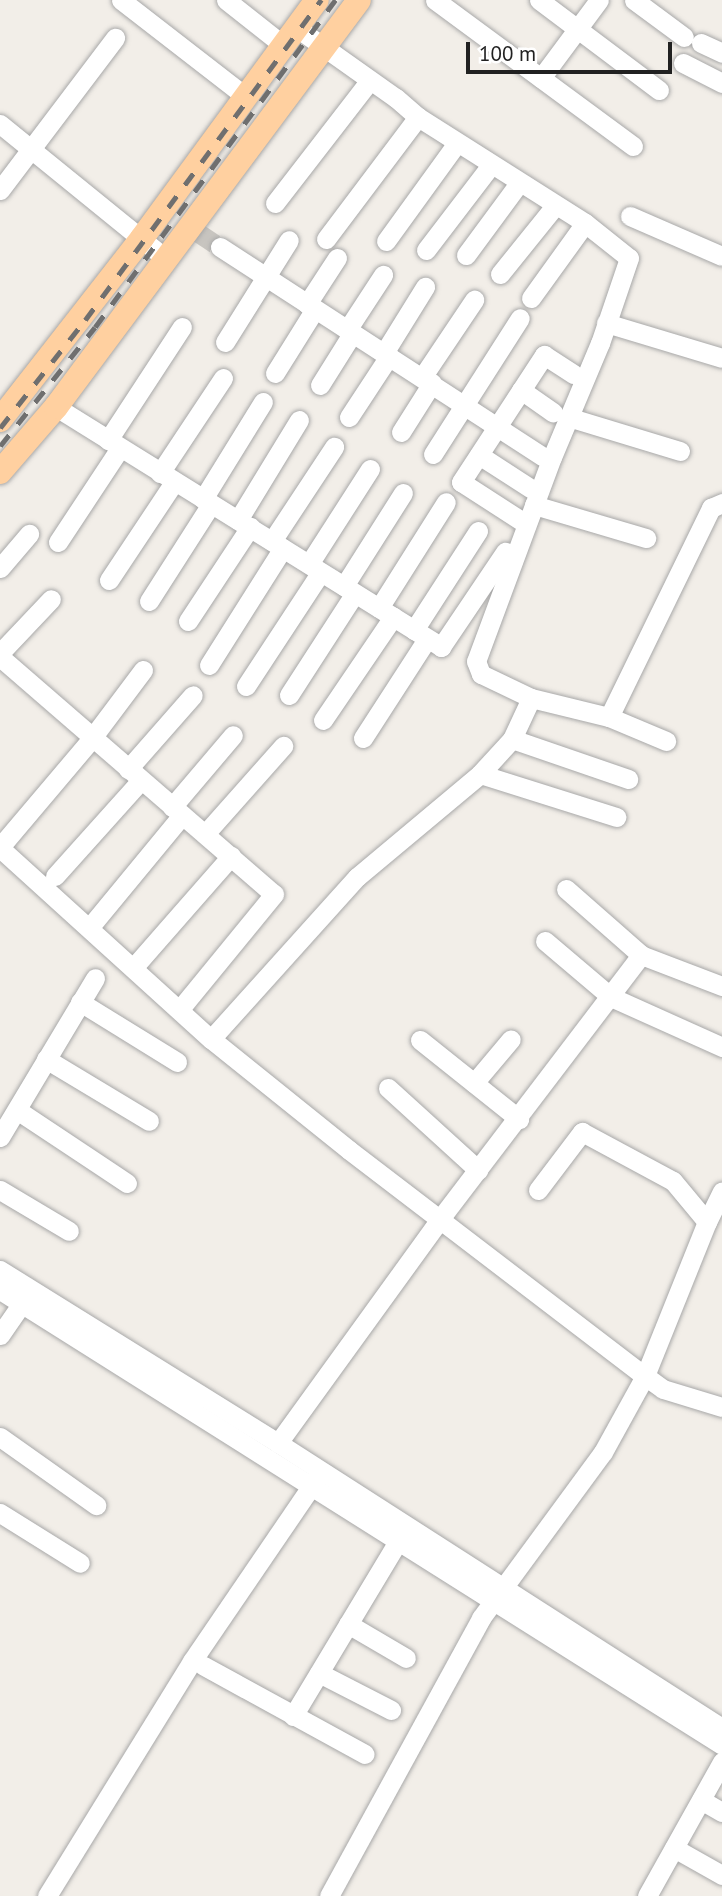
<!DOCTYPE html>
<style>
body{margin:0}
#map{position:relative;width:722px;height:1896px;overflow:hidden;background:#f2eee8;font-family:"PT Sans",sans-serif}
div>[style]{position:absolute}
.minor-tunnel>*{height:19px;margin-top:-9.5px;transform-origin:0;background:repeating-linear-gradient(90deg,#c8c5c0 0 19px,transparent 0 29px)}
.roads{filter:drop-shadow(0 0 2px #a8a8a8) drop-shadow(0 0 2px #a8a8a8)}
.minor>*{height:19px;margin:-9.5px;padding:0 9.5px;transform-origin:9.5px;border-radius:9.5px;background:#fff}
.major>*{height:24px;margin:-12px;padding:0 12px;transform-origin:12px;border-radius:12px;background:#ffd0a0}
.rail>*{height:4.5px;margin-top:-2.25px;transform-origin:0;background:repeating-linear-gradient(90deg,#6f6f6f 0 14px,transparent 0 28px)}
span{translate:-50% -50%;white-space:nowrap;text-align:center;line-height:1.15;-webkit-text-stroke:7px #fff;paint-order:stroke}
.scale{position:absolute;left:466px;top:42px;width:206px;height:32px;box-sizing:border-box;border:4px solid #212121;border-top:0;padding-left:9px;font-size:21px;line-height:24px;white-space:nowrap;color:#212121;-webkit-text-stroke:5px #fff;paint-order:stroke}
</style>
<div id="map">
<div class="minor-tunnel">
<i style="left:199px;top:233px;width:25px;rotate:34deg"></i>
</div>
<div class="roads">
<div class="minor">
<i style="left:121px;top:0;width:158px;rotate:37.8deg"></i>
<i style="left:226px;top:0;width:73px;rotate:38.3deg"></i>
<i style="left:435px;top:0;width:246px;rotate:36.4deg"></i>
<i style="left:539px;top:0;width:150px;rotate:36.9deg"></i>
<i style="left:634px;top:0;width:62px;rotate:36.5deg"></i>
<i style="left:297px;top:28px;width:121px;rotate:35.3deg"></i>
<i style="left:396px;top:98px;width:29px;rotate:41deg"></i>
<i style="left:418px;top:117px;width:198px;rotate:32.4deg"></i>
<i style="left:585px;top:223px;width:56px;rotate:38.5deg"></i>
<i style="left:629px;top:258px;width:90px;rotate:108.8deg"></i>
<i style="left:600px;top:343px;width:124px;rotate:112.8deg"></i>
<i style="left:552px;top:457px;width:218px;rotate:110.4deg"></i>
<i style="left:476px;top:661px;width:14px;rotate:69deg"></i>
<i style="left:481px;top:674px;width:55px;rotate:25.6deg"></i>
<i style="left:531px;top:698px;width:80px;rotate:13.7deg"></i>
<i style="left:609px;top:717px;width:233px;rotate:-64deg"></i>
<i style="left:711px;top:508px;width:12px;rotate:-24deg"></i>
<i style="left:701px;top:43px;width:23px;rotate:25deg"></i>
<i style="left:683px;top:63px;width:44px;rotate:27.1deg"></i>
<i style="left:541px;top:78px;width:97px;rotate:-53.4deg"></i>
<i style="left:0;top:124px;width:214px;rotate:39.1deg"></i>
<i style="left:0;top:190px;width:191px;rotate:-52.9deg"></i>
<i style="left:275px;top:203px;width:155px;rotate:-52.3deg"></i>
<i style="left:630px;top:216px;width:100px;rotate:23.5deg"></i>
<i style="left:326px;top:239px;width:153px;rotate:-53deg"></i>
<i style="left:386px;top:241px;width:121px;rotate:-54.1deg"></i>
<i style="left:220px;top:247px;width:384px;rotate:33deg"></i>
<i style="left:426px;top:250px;width:107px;rotate:-52.6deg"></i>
<i style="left:466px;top:255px;width:89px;rotate:-53.6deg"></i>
<i style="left:500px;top:274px;width:86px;rotate:-51.1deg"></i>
<i style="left:531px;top:298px;width:92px;rotate:-54.2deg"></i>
<i style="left:307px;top:304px;width:55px;rotate:-56.9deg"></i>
<i style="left:606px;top:323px;width:121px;rotate:16.8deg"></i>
<i style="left:347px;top:330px;width:66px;rotate:-56.8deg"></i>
<i style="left:225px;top:342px;width:120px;rotate:-57.9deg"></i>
<i style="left:384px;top:353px;width:78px;rotate:-58.2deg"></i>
<i style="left:275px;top:373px;width:75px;rotate:-58deg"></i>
<i style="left:423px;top:376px;width:92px;rotate:-56.1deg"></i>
<i style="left:320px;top:385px;width:60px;rotate:-57.9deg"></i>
<i style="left:521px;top:390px;width:39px;rotate:35deg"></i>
<i style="left:56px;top:407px;width:454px;rotate:31.9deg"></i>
<i style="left:441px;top:647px;width:115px;rotate:-56deg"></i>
<i style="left:349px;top:417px;width:73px;rotate:-56.7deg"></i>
<i style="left:568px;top:417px;width:117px;rotate:16.9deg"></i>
<i style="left:401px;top:432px;width:58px;rotate:-57.7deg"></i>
<i style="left:108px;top:440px;width:135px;rotate:-56.8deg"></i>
<i style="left:433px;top:454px;width:161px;rotate:-57.4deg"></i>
<i style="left:479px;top:455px;width:61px;rotate:32.9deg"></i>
<i style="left:160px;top:473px;width:114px;rotate:-56.4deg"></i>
<i style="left:203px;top:499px;width:114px;rotate:-58.3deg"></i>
<i style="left:534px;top:505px;width:117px;rotate:16.4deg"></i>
<i style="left:238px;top:520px;width:117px;rotate:-58.6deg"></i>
<i style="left:520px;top:520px;width:70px;rotate:-147.2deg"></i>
<i style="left:461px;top:482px;width:152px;rotate:-56.8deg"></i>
<i style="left:544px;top:355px;width:35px;rotate:33deg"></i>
<i style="left:272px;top:541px;width:113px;rotate:-56.6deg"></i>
<i style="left:58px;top:542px;width:113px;rotate:-56.6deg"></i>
<i style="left:309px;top:564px;width:113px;rotate:-57.3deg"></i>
<i style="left:0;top:568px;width:45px;rotate:-49.5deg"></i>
<i style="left:109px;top:580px;width:118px;rotate:-56.4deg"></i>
<i style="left:344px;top:586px;width:110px;rotate:-57.6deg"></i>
<i style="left:149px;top:601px;width:115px;rotate:-57.4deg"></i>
<i style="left:379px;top:608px;width:125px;rotate:-57.7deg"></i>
<i style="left:188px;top:621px;width:113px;rotate:-56.6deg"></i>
<i style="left:414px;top:630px;width:118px;rotate:-57.1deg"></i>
<i style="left:0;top:653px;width:74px;rotate:-46.6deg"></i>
<i style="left:0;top:657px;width:362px;rotate:40.9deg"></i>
<i style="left:274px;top:894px;width:149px;rotate:129.3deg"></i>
<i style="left:209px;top:665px;width:138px;rotate:-57.7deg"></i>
<i style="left:246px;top:686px;width:136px;rotate:-56.7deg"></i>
<i style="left:289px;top:695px;width:121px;rotate:-57.1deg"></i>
<i style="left:609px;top:717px;width:62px;rotate:22.8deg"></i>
<i style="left:323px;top:720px;width:125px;rotate:-55.8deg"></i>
<i style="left:363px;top:738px;width:118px;rotate:-57.1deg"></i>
<i style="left:512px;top:739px;width:123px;rotate:19deg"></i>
<i style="left:128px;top:769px;width:98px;rotate:-48.7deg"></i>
<i style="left:480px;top:774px;width:143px;rotate:17.5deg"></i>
<i style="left:172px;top:807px;width:94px;rotate:-49.7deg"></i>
<i style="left:205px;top:834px;width:118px;rotate:-48.4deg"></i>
<i style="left:0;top:847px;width:143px;rotate:-49.8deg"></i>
<i style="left:92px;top:738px;width:85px;rotate:-53.1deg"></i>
<i style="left:0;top:848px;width:285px;rotate:42.2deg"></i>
<i style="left:211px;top:1039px;width:177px;rotate:38.8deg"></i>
<i style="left:349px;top:1150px;width:372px;rotate:37.4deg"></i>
<i style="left:645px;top:1376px;width:22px;rotate:36deg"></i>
<i style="left:663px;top:1389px;width:62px;rotate:17deg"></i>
<i style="left:55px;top:876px;width:129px;rotate:-48.1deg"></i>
<i style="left:566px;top:889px;width:100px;rotate:41.3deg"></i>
<i style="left:641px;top:955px;width:87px;rotate:20.9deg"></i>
<i style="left:89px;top:928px;width:146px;rotate:-50.5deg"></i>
<i style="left:545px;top:941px;width:87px;rotate:40.3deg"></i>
<i style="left:611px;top:997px;width:122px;rotate:24.2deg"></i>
<i style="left:133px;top:968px;width:149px;rotate:-48.8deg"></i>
<i style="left:80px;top:1002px;width:114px;rotate:31.7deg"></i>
<i style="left:211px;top:1039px;width:218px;rotate:-48deg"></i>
<i style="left:357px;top:877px;width:160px;rotate:-39.9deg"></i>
<i style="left:480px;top:774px;width:47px;rotate:-47.6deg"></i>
<i style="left:512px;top:739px;width:45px;rotate:-65.1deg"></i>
<i style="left:420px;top:1040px;width:127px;rotate:38.6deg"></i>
<i style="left:46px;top:1059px;width:120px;rotate:31deg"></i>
<i style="left:474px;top:1083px;width:57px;rotate:-49.9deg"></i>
<i style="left:388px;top:1088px;width:122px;rotate:42.3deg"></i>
<i style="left:17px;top:1110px;width:132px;rotate:33.6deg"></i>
<i style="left:0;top:1137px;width:185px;rotate:-59.1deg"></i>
<i style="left:0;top:1190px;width:80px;rotate:30.7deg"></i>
<i style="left:538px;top:1190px;width:73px;rotate:-52.8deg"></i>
<i style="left:582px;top:1132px;width:103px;rotate:28.3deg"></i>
<i style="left:673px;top:1181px;width:53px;rotate:50.3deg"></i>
<i style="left:707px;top:1222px;width:34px;rotate:-64deg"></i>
<i style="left:0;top:1270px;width:327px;rotate:31.9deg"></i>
<i style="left:278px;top:1443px;width:528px;rotate:32.7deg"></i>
<i style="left:0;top:1290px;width:853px;rotate:32.22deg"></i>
<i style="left:0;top:1335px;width:51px;rotate:-55.4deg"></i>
<i style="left:0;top:1437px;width:118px;rotate:35.3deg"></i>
<i style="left:278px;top:1443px;width:276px;rotate:-54.1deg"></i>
<i style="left:440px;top:1219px;width:332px;rotate:-52.7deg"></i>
<i style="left:0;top:1513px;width:94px;rotate:32deg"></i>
<i style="left:348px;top:1624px;width:67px;rotate:30.4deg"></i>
<i style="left:204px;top:1666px;width:183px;rotate:28.7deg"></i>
<i style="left:319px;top:1673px;width:81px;rotate:27.2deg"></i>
<i style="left:293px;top:1716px;width:202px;rotate:-59deg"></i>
<i style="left:701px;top:1800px;width:24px;rotate:30deg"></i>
<i style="left:674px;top:1848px;width:55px;rotate:29.4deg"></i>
<i style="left:47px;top:1896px;width:276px;rotate:-58.3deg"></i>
<i style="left:192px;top:1661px;width:224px;rotate:-55.7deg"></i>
<i style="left:329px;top:1896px;width:317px;rotate:-61.3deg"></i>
<i style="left:481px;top:1618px;width:206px;rotate:-53.7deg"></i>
<i style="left:603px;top:1452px;width:87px;rotate:-61.1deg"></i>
<i style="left:645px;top:1376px;width:166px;rotate:-68.1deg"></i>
<i style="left:647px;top:1896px;width:154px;rotate:-60.8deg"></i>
</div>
<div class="major">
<i style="left:0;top:420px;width:231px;rotate:-52deg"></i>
<i style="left:142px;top:238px;width:295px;rotate:-53.7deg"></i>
<i style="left:0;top:472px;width:86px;rotate:-49.3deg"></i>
<i style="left:56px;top:407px;width:507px;rotate:-53.33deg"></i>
</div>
</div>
<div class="rail">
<i style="left:0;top:428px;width:137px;rotate:-51.8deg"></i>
<i style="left:85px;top:320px;width:398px;rotate:-53.6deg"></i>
<i style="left:0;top:446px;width:152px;rotate:-51.4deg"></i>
<i style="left:95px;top:327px;width:406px;rotate:-53.7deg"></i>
</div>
<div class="scale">100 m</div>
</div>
